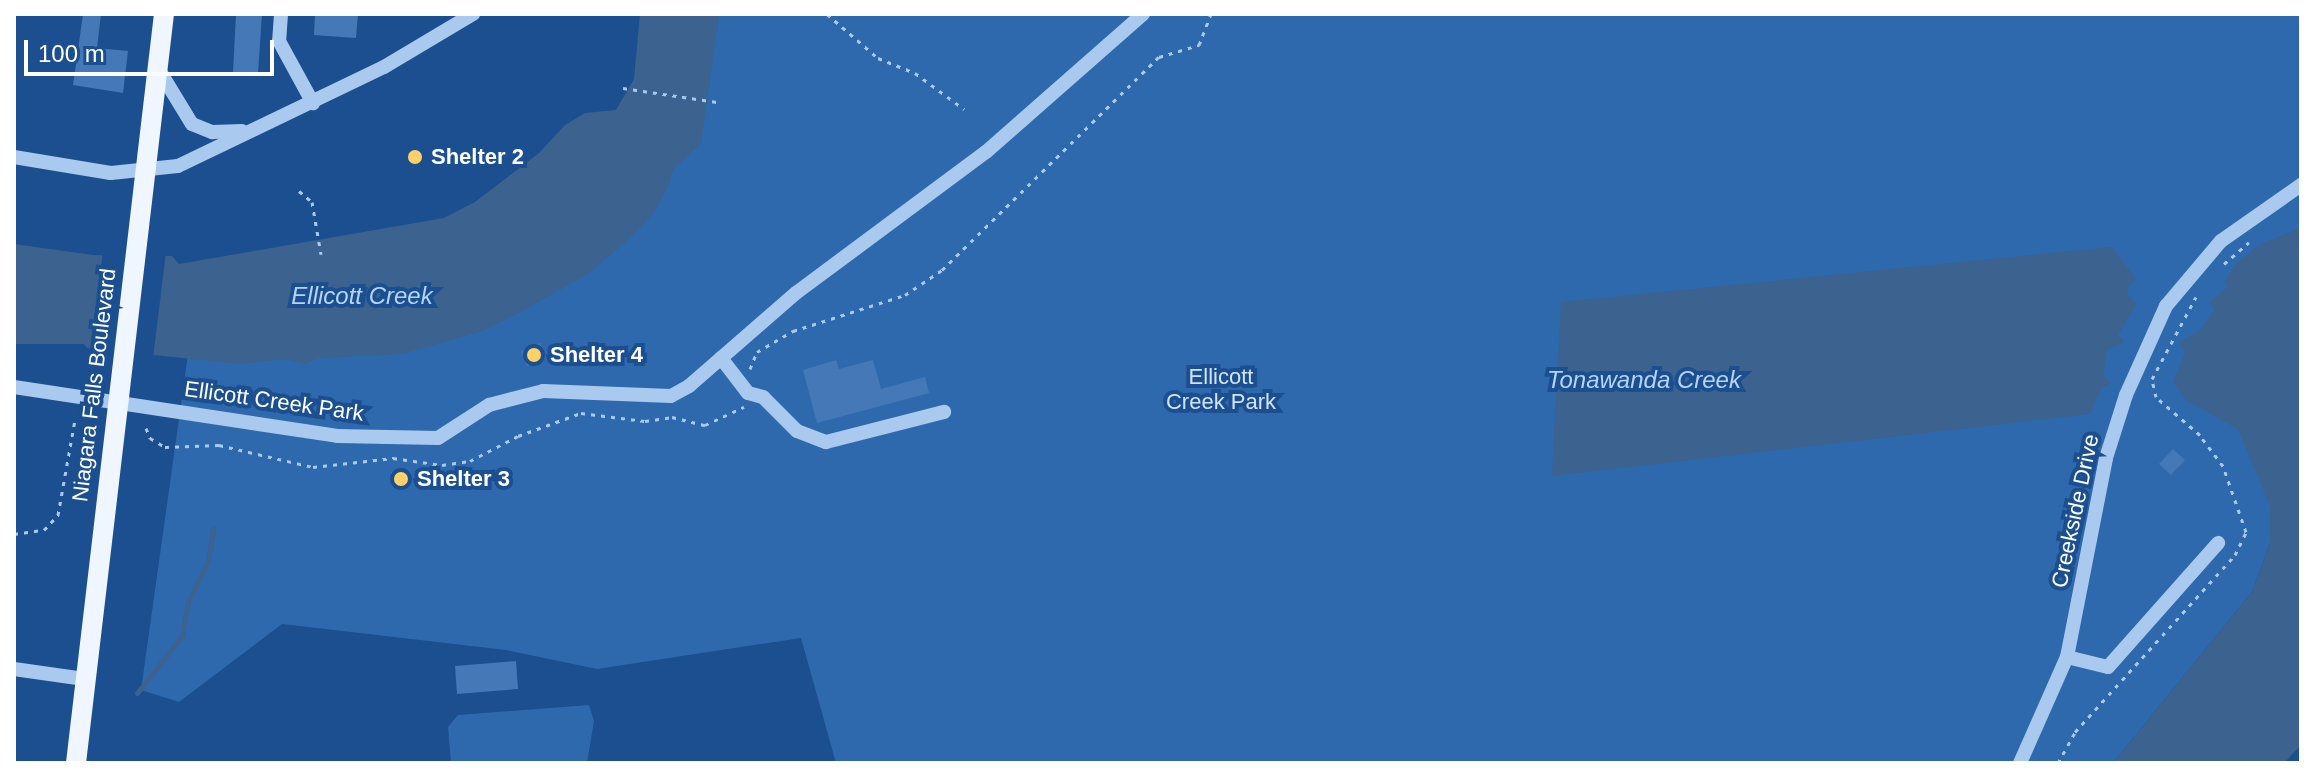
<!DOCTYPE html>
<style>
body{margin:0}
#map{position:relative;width:2315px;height:777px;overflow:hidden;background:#1b4f8f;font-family:Arial,sans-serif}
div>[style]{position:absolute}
.green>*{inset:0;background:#2e69ad}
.water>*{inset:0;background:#3c6290}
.pier>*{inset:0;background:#1b4f8f}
.stream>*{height:5px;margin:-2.5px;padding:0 2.5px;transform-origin:2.5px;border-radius:2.5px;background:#3c6290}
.river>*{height:30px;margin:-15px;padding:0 15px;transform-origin:15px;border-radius:15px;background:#3c6290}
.building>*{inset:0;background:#4478b7}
.path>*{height:3px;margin-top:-1.5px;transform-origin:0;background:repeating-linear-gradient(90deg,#a9c9ee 0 4px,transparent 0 10px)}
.minor>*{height:14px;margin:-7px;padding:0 7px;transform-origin:7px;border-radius:7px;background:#a9c9ee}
.major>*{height:20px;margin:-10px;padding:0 10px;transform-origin:10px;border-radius:10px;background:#f0f6ff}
.dots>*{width:22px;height:22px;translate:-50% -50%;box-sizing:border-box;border:4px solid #1b4f8f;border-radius:50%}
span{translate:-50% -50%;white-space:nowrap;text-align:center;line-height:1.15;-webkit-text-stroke:8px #1b4f8f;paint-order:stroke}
.poi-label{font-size:22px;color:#fff;font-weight:700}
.left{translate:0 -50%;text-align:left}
.park-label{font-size:22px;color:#cfe3fa}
.street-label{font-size:22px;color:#fff}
.water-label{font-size:24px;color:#b5d3f5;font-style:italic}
.frame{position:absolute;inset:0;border:16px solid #fff;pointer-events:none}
.scale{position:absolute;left:24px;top:40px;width:250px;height:36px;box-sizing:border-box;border:4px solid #fff;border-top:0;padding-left:10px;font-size:24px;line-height:28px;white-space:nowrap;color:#fff;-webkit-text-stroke:6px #1b4f8f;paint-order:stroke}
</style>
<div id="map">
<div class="green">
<i style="clip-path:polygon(704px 14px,2301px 14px,2301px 478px,2270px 506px,2270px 543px,2252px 592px,2113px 763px,836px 763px,801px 638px,597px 669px,506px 650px,282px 624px,179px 702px,141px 690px,196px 297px,530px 282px,687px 136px)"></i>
<i style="clip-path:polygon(589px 705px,594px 721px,587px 763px,451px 763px,448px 727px,458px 715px)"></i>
</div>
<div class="water">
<i style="clip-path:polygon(640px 14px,708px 14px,670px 182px,654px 213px,630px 238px,591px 272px,521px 312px,483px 331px,402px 354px,320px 358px,305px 364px,285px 359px,240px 364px,87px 348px,84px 344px,14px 344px,14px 244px,93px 255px,172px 256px,179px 264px,444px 218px,475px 202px,539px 153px,565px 125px,585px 113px,616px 110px,634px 79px)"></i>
<i style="clip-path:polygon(2301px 228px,2301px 745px,2284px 763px,2113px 763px,2252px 592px,2270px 543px,2270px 506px,2238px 429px,2187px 401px,2173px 382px,2185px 353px,2179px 342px,2199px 331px,2215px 310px,2209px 302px,2228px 287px,2225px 281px,2235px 265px,2260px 244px)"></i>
<i style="clip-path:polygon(2112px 247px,2137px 280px,2128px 287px,2128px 296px,2137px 303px,2118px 335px,2125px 342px,2107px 350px,2103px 375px,2111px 383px,2101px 389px,2090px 414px,1552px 476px,1561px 302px)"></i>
</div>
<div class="pier">
<i style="clip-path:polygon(103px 251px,166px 252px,153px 358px,90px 353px)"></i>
</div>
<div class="stream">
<i style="left:137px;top:693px;width:73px;rotate:-51.7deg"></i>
<i style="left:182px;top:636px;width:35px;rotate:-80deg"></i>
<i style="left:188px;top:602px;width:46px;rotate:-64deg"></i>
<i style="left:208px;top:561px;width:33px;rotate:-81deg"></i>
</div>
<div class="river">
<i style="left:654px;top:167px;width:45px;rotate:-43.2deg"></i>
<i style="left:687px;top:136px;width:123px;rotate:-82.1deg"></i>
</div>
<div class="building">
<i style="clip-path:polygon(83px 14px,101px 14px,97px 48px,128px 51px,123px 93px,73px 85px)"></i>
<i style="clip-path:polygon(236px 14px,262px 14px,258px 73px,233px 72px)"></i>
<i style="clip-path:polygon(315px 14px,358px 14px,356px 38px,314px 35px)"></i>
<i style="clip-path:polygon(418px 147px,425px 161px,412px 168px,405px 153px)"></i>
<i style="clip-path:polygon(540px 343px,546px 358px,527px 366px,521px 351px)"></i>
<i style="clip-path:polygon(836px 360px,839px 369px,873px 360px,881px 389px,925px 377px,929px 393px,817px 423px,803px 370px)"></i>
<i style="clip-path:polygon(2173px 449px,2185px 460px,2171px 475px,2159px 464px)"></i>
<i style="clip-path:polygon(409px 470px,411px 485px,393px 487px,391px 472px)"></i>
<i style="clip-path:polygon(516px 661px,518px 689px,457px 694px,455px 666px)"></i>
</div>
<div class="path">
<i style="left:827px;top:14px;width:67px;rotate:40.8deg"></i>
<i style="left:878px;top:58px;width:40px;rotate:22deg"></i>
<i style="left:915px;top:73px;width:61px;rotate:36.3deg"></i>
<i style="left:623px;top:88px;width:95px;rotate:8.5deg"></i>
<i style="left:299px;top:191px;width:17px;rotate:40deg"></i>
<i style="left:312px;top:202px;width:53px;rotate:80.2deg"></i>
<i style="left:2224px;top:264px;width:33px;rotate:-41deg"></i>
<i style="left:750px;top:369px;width:18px;rotate:-68deg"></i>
<i style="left:757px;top:352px;width:42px;rotate:-30.3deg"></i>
<i style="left:793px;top:331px;width:118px;rotate:-17.8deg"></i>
<i style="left:905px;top:295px;width:45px;rotate:-34deg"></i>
<i style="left:942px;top:270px;width:304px;rotate:-44.5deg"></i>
<i style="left:1159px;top:57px;width:42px;rotate:-16.7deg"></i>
<i style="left:1199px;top:45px;width:33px;rotate:-69deg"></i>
<i style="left:146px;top:428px;width:11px;rotate:68deg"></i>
<i style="left:150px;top:438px;width:17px;rotate:31deg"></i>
<i style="left:165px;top:447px;width:54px;rotate:-2.1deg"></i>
<i style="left:219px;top:445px;width:97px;rotate:13.2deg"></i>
<i style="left:313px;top:467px;width:81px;rotate:-6.4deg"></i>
<i style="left:393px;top:458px;width:49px;rotate:8.1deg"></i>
<i style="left:442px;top:465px;width:28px;rotate:-8deg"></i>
<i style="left:470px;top:461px;width:54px;rotate:-27.5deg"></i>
<i style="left:518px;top:436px;width:67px;rotate:-20.1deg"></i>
<i style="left:581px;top:413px;width:64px;rotate:7.1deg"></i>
<i style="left:645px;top:421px;width:27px;rotate:-8deg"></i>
<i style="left:672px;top:417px;width:34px;rotate:14deg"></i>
<i style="left:705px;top:425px;width:43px;rotate:-24.8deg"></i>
<i style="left:14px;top:534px;width:30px;rotate:-8deg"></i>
<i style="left:44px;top:530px;width:21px;rotate:-47deg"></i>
<i style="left:58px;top:515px;width:97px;rotate:-79.9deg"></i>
<i style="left:2058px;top:763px;width:35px;rotate:-61deg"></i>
<i style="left:2075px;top:732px;width:239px;rotate:-47.9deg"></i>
<i style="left:2235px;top:555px;width:25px;rotate:-64deg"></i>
<i style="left:2246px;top:532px;width:70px;rotate:-109.2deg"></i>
<i style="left:2223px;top:466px;width:39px;rotate:-127deg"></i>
<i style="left:2200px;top:435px;width:58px;rotate:-139.2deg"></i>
<i style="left:2156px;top:397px;width:18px;rotate:-103deg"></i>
<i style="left:2152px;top:379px;width:93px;rotate:-61.8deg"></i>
</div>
<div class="minor">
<i style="left:281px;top:14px;width:27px;rotate:94deg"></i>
<i style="left:279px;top:41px;width:71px;rotate:61.3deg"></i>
<i style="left:159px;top:70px;width:63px;rotate:58.6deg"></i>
<i style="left:192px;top:124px;width:22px;rotate:22deg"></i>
<i style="left:212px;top:132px;width:30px;rotate:-2deg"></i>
<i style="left:14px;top:157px;width:98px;rotate:9.4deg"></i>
<i style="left:111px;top:173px;width:67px;rotate:-6deg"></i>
<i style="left:178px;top:166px;width:229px;rotate:-25.7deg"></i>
<i style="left:384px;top:67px;width:104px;rotate:-30.8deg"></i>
<i style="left:721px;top:358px;width:44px;rotate:52.4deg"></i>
<i style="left:748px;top:393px;width:16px;rotate:15deg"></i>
<i style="left:763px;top:397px;width:48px;rotate:45deg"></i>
<i style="left:797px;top:431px;width:31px;rotate:21deg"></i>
<i style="left:826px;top:442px;width:122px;rotate:-14.3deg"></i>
<i style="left:14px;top:387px;width:327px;rotate:8.6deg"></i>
<i style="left:337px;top:436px;width:101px;rotate:1.1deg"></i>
<i style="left:438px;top:438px;width:61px;rotate:-32.9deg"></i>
<i style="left:489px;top:405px;width:56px;rotate:-14.5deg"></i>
<i style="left:543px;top:391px;width:128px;rotate:2.2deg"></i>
<i style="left:671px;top:396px;width:21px;rotate:-29deg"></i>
<i style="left:689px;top:386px;width:142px;rotate:-41deg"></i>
<i style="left:796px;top:293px;width:237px;rotate:-36.6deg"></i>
<i style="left:986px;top:152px;width:209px;rotate:-41.3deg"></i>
<i style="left:2067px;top:657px;width:42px;rotate:13.7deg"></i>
<i style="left:2108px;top:667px;width:166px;rotate:-48.4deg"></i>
<i style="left:14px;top:669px;width:71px;rotate:8.1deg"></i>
<i style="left:2020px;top:763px;width:116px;rotate:-66.1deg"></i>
<i style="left:2067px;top:657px;width:203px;rotate:-78.9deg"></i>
<i style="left:2106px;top:458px;width:66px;rotate:-72.4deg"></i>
<i style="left:2126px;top:395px;width:98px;rotate:-65.8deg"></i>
<i style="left:2166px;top:306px;width:85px;rotate:-49.8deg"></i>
<i style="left:2221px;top:241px;width:98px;rotate:-35deg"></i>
</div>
<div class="major">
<i style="left:76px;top:763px;width:754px;rotate:-83.3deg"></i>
</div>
<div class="dots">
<i style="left:415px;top:157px;background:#ffd166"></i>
<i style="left:534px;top:355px;background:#ffd166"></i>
<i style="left:401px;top:479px;background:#ffd166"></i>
</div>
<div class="poi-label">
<span class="left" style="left:431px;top:157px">Shelter 2</span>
<span class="left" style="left:550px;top:355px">Shelter 4</span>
<span class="left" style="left:417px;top:479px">Shelter 3</span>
</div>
<div class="park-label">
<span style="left:1221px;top:389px">Ellicott<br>Creek Park</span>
</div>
<div class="street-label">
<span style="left:94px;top:385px;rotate:-83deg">Niagara Falls Boulevard</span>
<span style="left:274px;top:401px;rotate:8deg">Ellicott Creek Park</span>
<span style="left:2075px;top:511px;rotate:-78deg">Creekside Drive</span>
</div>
<div class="water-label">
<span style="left:362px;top:296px">Ellicott Creek</span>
<span style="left:1644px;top:380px">Tonawanda Creek</span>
</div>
<div class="frame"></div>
<div class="scale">100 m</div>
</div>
